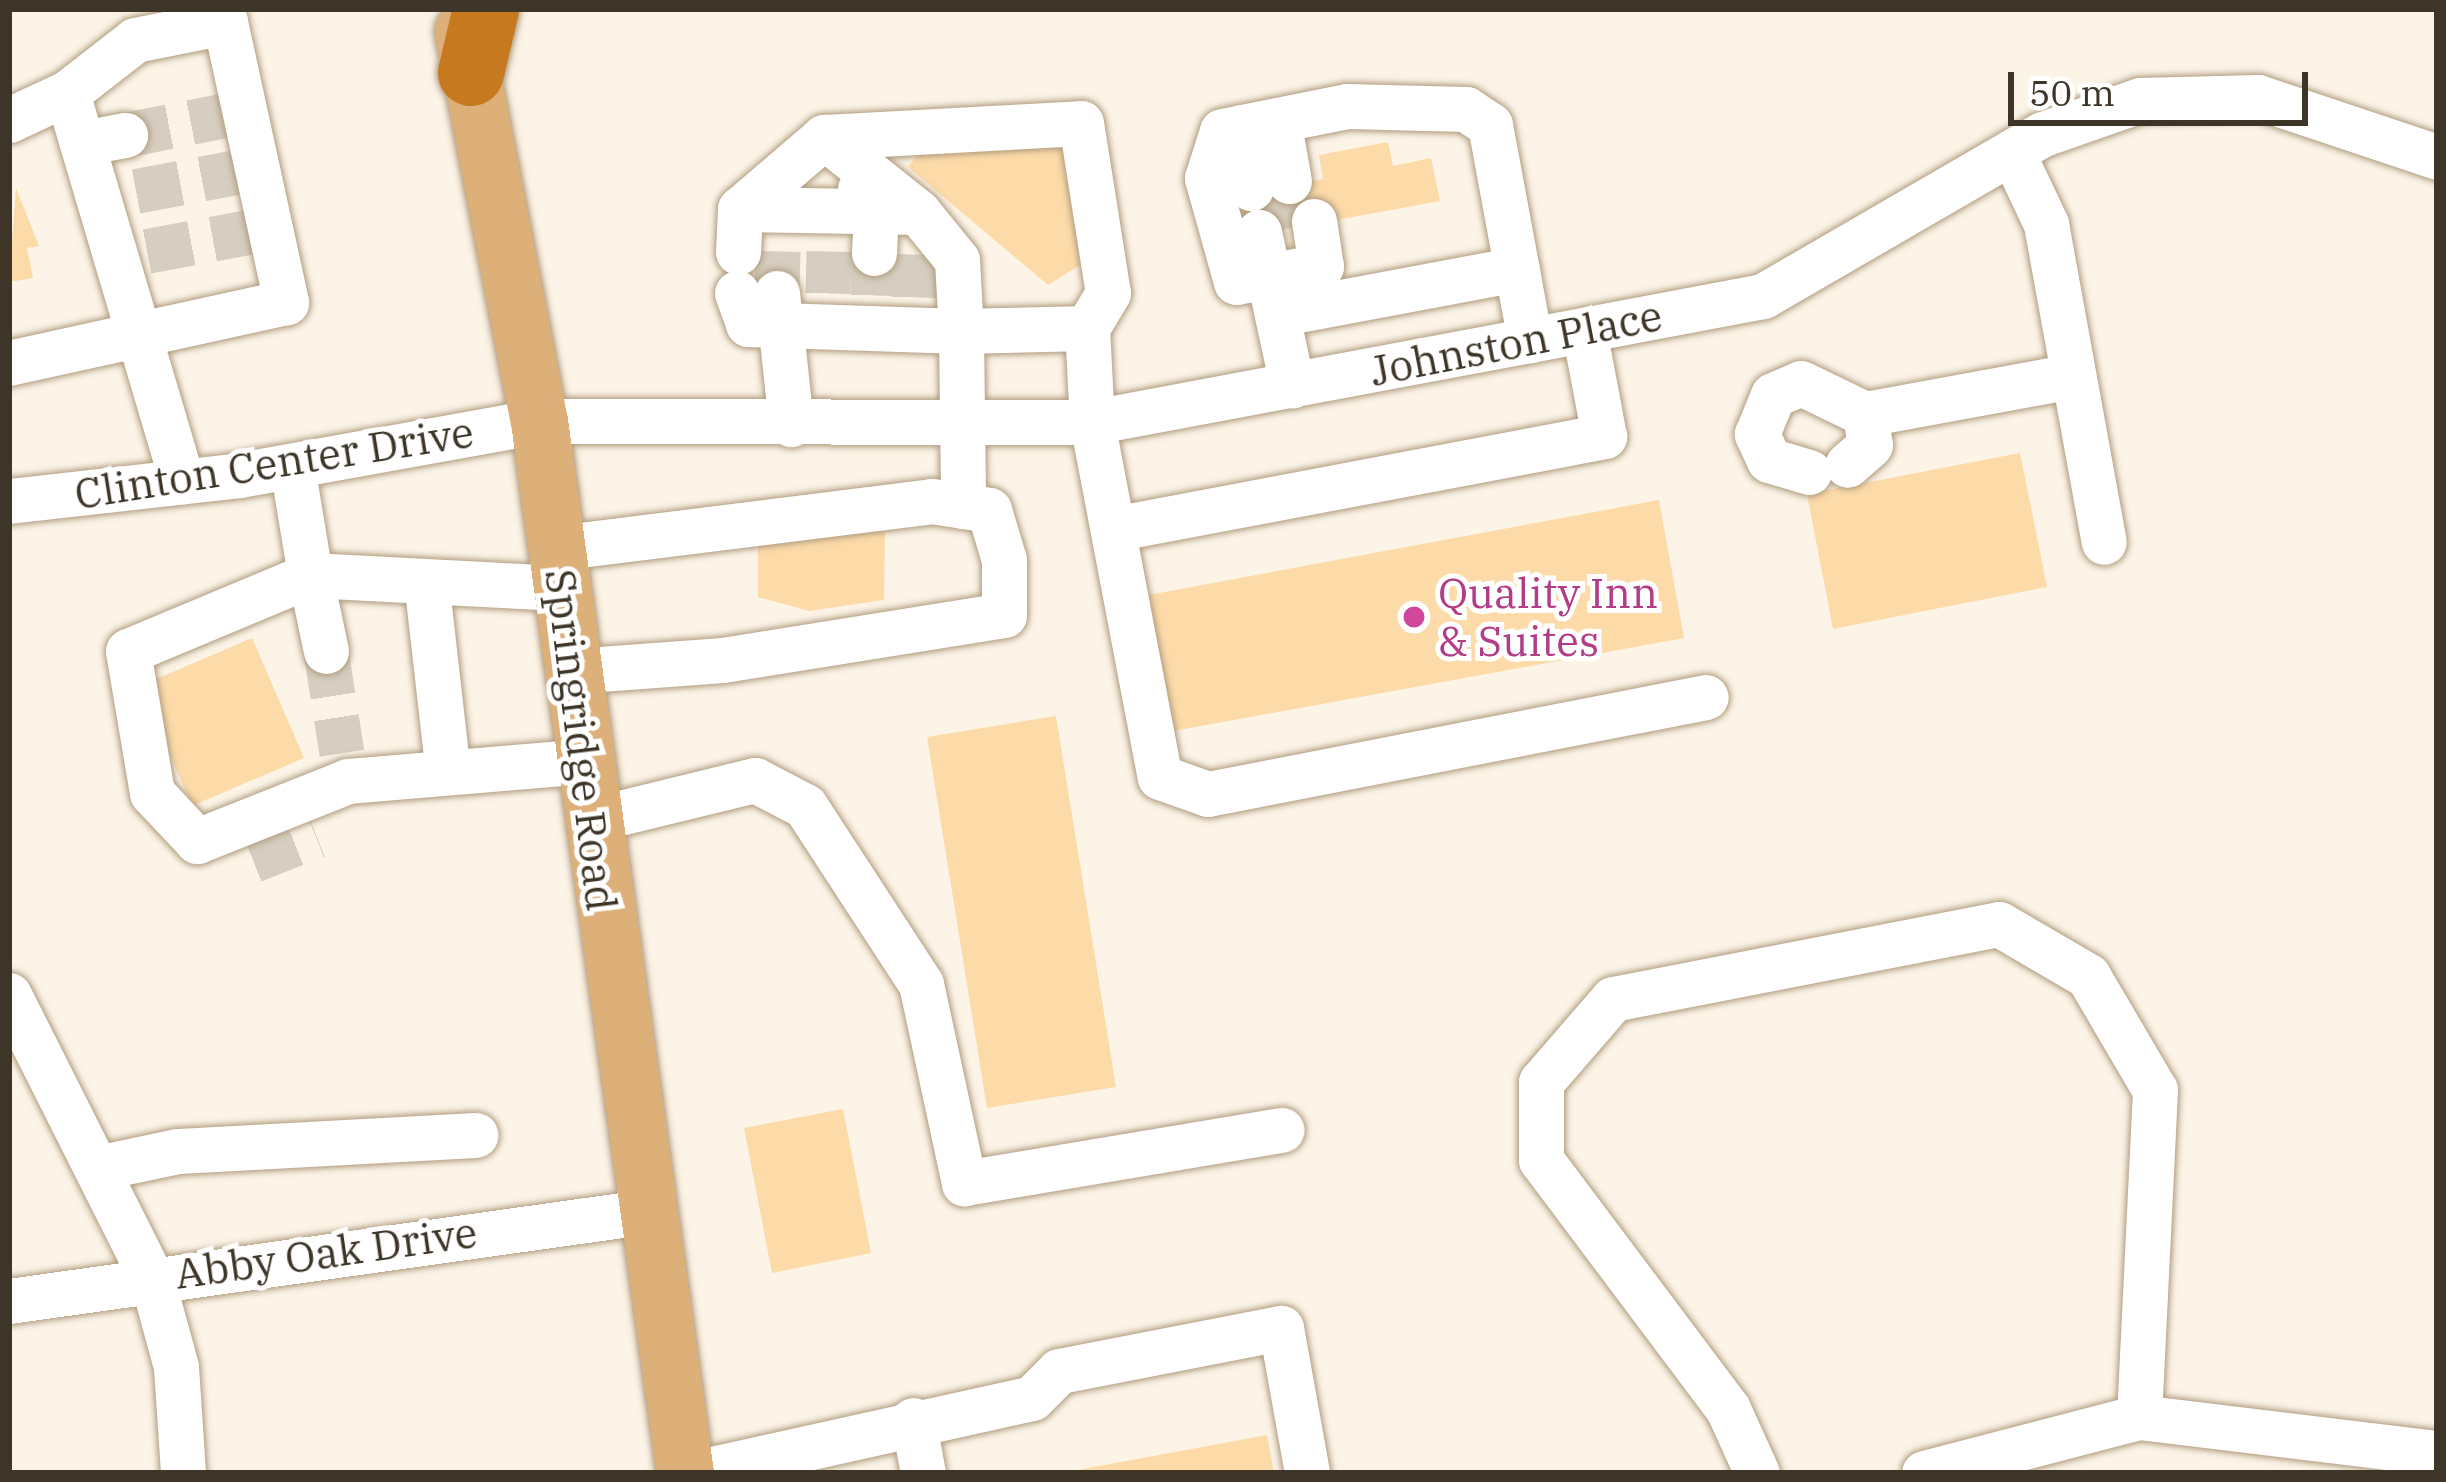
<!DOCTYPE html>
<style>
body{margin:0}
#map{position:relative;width:2446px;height:1482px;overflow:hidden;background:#fcf4e7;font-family:"IBM Plex Serif",serif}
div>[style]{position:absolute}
.building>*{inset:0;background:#fddba8}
.minor-tunnel>*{height:45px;margin-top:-22.5px;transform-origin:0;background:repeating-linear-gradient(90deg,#d6cec1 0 45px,transparent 0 67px)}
.roads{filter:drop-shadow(0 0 3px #b19d80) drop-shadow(0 0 3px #b19d80)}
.minor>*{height:45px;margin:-22.5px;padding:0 22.5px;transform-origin:22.5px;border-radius:22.5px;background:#fff}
.major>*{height:57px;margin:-28.5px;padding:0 28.5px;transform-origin:28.5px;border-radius:28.5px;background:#ddaf79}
.highway>*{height:66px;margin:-33px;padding:0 33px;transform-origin:33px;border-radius:33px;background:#c6791f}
.dots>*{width:33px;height:33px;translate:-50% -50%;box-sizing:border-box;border:6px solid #fff;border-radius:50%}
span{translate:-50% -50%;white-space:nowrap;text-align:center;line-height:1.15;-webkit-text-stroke:10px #fff;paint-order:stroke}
.street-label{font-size:42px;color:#3d3528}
.hotel-label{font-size:42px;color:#b23c85}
.left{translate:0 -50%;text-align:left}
.frame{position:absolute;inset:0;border:12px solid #3d3528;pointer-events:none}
.scale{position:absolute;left:2008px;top:72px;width:300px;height:54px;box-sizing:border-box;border:6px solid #3d3528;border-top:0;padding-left:15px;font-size:36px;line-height:42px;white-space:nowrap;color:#3d3528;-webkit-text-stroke:9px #fff;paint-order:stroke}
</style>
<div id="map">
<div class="building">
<i style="clip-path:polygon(1053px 140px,1071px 159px,1080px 265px,1048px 285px,908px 167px,929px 142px)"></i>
<i style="clip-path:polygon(1388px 142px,1393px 166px,1431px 158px,1440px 201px,1223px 241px,1215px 198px,1323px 179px,1319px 155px)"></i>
<i style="clip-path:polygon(16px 188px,39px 246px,27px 248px,33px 278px,9px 282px)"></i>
<i style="clip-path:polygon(2020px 453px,2047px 587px,1833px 629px,1807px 494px)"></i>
<i style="clip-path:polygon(1659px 500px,1684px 638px,1168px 732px,1143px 596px)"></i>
<i style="clip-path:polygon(885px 523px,884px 600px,809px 611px,758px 597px,758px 541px)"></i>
<i style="clip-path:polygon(252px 638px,304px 758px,192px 806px,140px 686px)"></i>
<i style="clip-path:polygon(1056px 716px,1116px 1087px,987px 1108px,927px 737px)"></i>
<i style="clip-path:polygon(843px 1109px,871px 1253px,772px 1273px,744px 1128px)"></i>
<i style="clip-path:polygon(1267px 1435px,1274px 1473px,1072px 1473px,1072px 1471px)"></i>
</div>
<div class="minor-tunnel">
<i style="left:125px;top:135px;width:103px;rotate:-11.2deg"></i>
<i style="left:1269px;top:185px;width:46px;rotate:81.2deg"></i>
<i style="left:136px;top:191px;width:103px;rotate:-10.7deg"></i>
<i style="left:147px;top:251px;width:104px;rotate:-10.6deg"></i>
<i style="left:777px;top:293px;width:42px;rotate:-88.6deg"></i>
<i style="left:828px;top:293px;width:42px;rotate:-88.6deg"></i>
<i style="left:873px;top:295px;width:42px;rotate:-88.6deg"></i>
<i style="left:914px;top:297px;width:43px;rotate:-88.7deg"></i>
<i style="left:326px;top:651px;width:103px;rotate:81.1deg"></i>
<i style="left:253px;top:860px;width:68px;rotate:-21.6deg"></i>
</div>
<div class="roads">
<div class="minor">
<i style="left:67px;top:93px;width:405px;rotate:73.5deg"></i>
<i style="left:9px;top:120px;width:64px;rotate:-25deg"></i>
<i style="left:67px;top:93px;width:86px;rotate:-37.9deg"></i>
<i style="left:135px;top:40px;width:92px;rotate:-11.3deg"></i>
<i style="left:225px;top:22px;width:287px;rotate:77.7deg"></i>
<i style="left:286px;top:302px;width:284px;rotate:167.6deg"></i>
<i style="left:1278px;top:120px;width:62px;rotate:79.8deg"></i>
<i style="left:1241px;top:127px;width:62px;rotate:80.7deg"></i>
<i style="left:824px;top:137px;width:120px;rotate:38.6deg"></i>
<i style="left:918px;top:212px;width:62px;rotate:50.9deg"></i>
<i style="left:957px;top:260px;width:71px;rotate:86.8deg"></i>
<i style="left:961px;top:331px;width:126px;rotate:-1.4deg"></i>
<i style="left:82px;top:143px;width:44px;rotate:-10.5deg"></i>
<i style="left:2012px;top:152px;width:80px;rotate:64.7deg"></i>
<i style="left:2046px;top:224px;width:323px;rotate:79.7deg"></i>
<i style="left:860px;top:189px;width:27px;rotate:54deg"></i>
<i style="left:876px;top:211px;width:42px;rotate:92.7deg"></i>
<i style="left:740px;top:209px;width:178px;rotate:1deg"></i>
<i style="left:1314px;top:221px;width:46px;rotate:81.2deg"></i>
<i style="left:1321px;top:266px;width:86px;rotate:169.3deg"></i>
<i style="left:1236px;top:282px;width:108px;rotate:-105.6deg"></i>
<i style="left:1207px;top:178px;width:49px;rotate:-72.3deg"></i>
<i style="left:1222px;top:131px;width:127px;rotate:-11.3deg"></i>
<i style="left:1347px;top:106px;width:119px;rotate:1.4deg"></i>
<i style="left:1466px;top:109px;width:29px;rotate:34deg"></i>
<i style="left:1490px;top:125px;width:219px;rotate:79.5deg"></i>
<i style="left:1259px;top:232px;width:157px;rotate:77.8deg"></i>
<i style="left:738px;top:252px;width:43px;rotate:-87.3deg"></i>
<i style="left:740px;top:209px;width:111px;rotate:-40.6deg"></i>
<i style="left:824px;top:137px;width:257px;rotate:-3.1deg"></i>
<i style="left:1081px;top:123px;width:172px;rotate:81deg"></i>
<i style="left:1108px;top:293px;width:41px;rotate:121deg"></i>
<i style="left:1087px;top:328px;width:94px;rotate:87deg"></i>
<i style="left:1092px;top:422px;width:361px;rotate:79.2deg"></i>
<i style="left:1160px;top:777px;width:51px;rotate:19.5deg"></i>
<i style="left:1208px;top:794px;width:507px;rotate:-11.02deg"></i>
<i style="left:737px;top:293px;width:33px;rotate:70deg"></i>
<i style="left:748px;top:324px;width:213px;rotate:1.9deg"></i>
<i style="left:961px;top:331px;width:175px;rotate:89.3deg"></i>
<i style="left:777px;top:293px;width:132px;rotate:83.9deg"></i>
<i style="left:1277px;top:314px;width:244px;rotate:-10.6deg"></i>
<i style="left:1865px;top:414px;width:211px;rotate:-10.4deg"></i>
<i style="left:292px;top:466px;width:110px;rotate:80.6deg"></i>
<i style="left:310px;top:575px;width:197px;rotate:157.3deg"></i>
<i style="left:128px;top:651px;width:144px;rotate:80.4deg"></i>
<i style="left:152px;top:793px;width:66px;rotate:46.8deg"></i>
<i style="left:197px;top:841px;width:162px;rotate:-21.7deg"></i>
<i style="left:348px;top:781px;width:237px;rotate:-4.8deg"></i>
<i style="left:1809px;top:472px;width:42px;rotate:-163.3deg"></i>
<i style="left:1769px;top:460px;width:29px;rotate:-115deg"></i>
<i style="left:1757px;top:434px;width:42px;rotate:-67.7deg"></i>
<i style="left:1773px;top:395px;width:30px;rotate:-23deg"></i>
<i style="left:1801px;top:383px;width:71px;rotate:25.8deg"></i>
<i style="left:1865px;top:414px;width:31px;rotate:81deg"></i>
<i style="left:1870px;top:445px;width:30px;rotate:139deg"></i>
<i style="left:9px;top:501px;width:231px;rotate:-6.4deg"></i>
<i style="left:239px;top:475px;width:305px;rotate:-10.2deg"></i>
<i style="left:539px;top:421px;width:553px;rotate:0.1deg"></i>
<i style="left:1092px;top:422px;width:446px;rotate:-10.6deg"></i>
<i style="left:1530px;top:340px;width:237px;rotate:-10.7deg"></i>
<i style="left:1763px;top:296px;width:323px;rotate:-30.1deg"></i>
<i style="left:2043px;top:134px;width:103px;rotate:-19.3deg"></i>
<i style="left:2140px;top:100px;width:118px;rotate:-1.5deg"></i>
<i style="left:2258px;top:97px;width:189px;rotate:18.5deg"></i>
<i style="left:1113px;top:529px;width:500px;rotate:-10.7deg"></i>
<i style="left:1604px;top:436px;width:108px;rotate:-100.7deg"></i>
<i style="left:556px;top:548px;width:379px;rotate:-7.1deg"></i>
<i style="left:932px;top:501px;width:58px;rotate:9deg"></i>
<i style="left:989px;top:510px;width:52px;rotate:73.3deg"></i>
<i style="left:1004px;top:560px;width:55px;rotate:90deg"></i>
<i style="left:1004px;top:615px;width:285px;rotate:170.9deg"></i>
<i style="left:723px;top:660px;width:151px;rotate:175.8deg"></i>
<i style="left:427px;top:589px;width:177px;rotate:83.5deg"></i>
<i style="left:326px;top:651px;width:78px;rotate:-101.9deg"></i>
<i style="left:310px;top:575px;width:251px;rotate:3deg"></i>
<i style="left:591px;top:820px;width:169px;rotate:-13.7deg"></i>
<i style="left:755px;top:780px;width:56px;rotate:27.5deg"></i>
<i style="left:805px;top:806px;width:212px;rotate:56.9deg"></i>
<i style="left:921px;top:984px;width:204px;rotate:77.8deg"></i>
<i style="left:964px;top:1183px;width:322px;rotate:-9.5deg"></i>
<i style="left:9px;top:995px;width:318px;rotate:63.3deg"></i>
<i style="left:152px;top:1279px;width:91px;rotate:74.7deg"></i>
<i style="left:176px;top:1367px;width:106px;rotate:86.2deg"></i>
<i style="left:97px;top:1168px;width:83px;rotate:-11.9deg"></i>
<i style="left:178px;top:1151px;width:298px;rotate:-3.1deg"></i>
<i style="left:9px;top:1301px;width:640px;rotate:-7.99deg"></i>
<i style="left:913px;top:1420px;width:54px;rotate:79.3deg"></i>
<i style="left:694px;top:1473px;width:346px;rotate:-12.5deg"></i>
<i style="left:1032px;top:1398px;width:38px;rotate:-45deg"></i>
<i style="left:1059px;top:1371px;width:226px;rotate:-11deg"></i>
<i style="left:1281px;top:1328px;width:147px;rotate:79.8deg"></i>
<i style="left:1757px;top:1473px;width:70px;rotate:-114.4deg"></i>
<i style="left:1728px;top:1409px;width:311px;rotate:-126.9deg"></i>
<i style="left:1541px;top:1160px;width:78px;rotate:-90deg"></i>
<i style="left:1541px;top:1082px;width:110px;rotate:-49.1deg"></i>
<i style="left:1613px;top:999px;width:393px;rotate:-11deg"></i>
<i style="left:1999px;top:924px;width:103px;rotate:30.3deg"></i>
<i style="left:2088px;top:976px;width:132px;rotate:59.6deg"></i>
<i style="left:2155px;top:1090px;width:327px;rotate:92.8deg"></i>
<i style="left:1924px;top:1473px;width:222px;rotate:-14.6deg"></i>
<i style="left:2139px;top:1417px;width:300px;rotate:6.9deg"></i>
</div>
<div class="major">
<i style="left:463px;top:31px;width:397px;rotate:79deg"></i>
<i style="left:539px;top:421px;width:1062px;rotate:82.1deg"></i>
</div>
<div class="highway">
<i style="left:471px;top:73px;width:66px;rotate:-76.8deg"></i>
</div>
</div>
<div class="dots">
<i style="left:1414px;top:617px;background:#d1479c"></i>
</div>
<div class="street-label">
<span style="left:1516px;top:343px;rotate:-11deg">Johnston Place</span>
<span style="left:274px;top:463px;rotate:-9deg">Clinton Center Drive</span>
<span style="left:581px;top:740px;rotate:83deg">Springridge Road</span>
<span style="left:326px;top:1253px;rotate:-8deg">Abby Oak Drive</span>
</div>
<div class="hotel-label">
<span class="left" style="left:1438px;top:617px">Quality Inn<br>&amp; Suites</span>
</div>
<div class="frame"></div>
<div class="scale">50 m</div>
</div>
